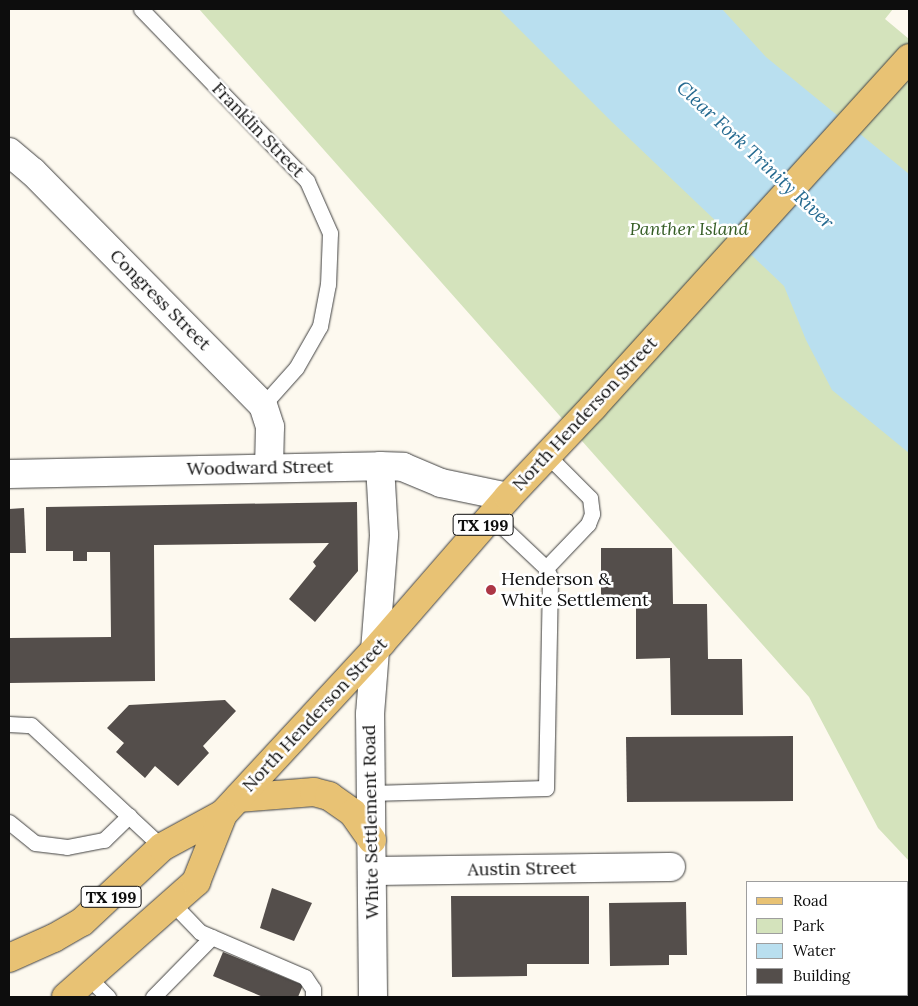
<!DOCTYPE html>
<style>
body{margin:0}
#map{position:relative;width:918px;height:1006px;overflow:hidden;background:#fdf9ef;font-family:Lora,serif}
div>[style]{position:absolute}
.green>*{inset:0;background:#d4e3bc}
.water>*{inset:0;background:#b9dfef}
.building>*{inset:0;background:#544e4b}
.roads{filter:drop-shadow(0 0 1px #404040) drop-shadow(0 0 1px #404040)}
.service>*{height:15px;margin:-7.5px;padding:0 7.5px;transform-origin:7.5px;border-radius:7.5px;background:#fff}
.minor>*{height:28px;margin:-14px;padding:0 14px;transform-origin:14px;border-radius:14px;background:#fff}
.primary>*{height:28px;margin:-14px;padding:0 14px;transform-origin:14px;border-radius:14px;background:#e8c274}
.dots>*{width:14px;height:14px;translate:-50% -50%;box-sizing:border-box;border:2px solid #fff;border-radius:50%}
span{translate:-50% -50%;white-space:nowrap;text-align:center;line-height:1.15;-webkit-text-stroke:5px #fff;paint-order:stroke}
.shield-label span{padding:1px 4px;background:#fff;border:1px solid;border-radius:4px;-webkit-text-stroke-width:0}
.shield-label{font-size:16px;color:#0d0d0d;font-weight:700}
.street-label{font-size:18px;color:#0d0d0d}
.park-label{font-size:18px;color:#355d25;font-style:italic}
.poi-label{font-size:18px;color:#0d0d0d}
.left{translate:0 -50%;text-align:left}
.water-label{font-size:19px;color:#256a90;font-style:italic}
.frame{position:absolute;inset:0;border:10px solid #0d0d0d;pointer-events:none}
.legend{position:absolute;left:746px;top:881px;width:162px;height:115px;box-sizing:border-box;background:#fff;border:1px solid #9e9e9e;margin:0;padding:6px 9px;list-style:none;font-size:15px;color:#0d0d0d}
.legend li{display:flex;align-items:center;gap:10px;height:25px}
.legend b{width:25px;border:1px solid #9e9e9e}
</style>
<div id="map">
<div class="green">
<i style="clip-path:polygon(199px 9px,893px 9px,885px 19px,909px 39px,909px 861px,878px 828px,809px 697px)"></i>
</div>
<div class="water">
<i style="clip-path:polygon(499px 9px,722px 9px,766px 57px,909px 174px,909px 453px,832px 390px,806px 340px,784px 286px,612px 122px)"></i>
</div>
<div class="building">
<i style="clip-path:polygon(357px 502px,358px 571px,315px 622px,289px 599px,316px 566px,313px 562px,329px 543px,154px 545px,155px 681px,9px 683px,9px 638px,111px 637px,110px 552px,87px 552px,87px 561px,73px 561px,73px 551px,46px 551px,46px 507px)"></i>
<i style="clip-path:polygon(24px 508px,26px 553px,9px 553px,9px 509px)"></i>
<i style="clip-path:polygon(601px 548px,672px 548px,673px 604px,707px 604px,708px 659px,742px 659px,743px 715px,671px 715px,670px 658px,636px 659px,636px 603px,601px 604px)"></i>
<i style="clip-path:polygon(225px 700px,236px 711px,203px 746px,209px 753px,178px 786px,155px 766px,145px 778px,116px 752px,124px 743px,107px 728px,129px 705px)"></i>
<i style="clip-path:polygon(793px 736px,793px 801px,627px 802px,626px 737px)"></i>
<i style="clip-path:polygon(272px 888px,312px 903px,294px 941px,260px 928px)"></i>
<i style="clip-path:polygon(451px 896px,589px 896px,589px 964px,527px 964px,527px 976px,452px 977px)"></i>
<i style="clip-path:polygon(686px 902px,687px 955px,669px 955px,669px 965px,610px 966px,609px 903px)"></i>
<i style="clip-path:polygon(909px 936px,909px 974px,907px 971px)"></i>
<i style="clip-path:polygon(223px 952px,303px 985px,298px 997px,263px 997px,213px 976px)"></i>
</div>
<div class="roads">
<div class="service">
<i style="left:141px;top:9px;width:239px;rotate:46deg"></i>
<i style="left:307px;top:181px;width:57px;rotate:66.1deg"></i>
<i style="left:330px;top:233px;width:51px;rotate:92.2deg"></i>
<i style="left:328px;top:284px;width:43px;rotate:100.8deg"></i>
<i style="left:320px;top:326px;width:48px;rotate:119.7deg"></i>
<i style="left:296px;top:368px;width:50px;rotate:131.7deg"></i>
<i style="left:546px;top:568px;width:61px;rotate:-46.3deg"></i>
<i style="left:588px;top:524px;width:11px;rotate:-68deg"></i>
<i style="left:592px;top:514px;width:16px;rotate:-97deg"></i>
<i style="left:590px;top:498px;width:61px;rotate:-135deg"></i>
<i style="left:9px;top:724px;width:22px;rotate:3deg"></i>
<i style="left:31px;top:725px;width:179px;rotate:43deg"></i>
<i style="left:371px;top:793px;width:175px;rotate:-1.6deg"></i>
<i style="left:546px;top:788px;width:211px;rotate:-88.9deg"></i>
<i style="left:550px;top:577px;width:10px;rotate:-114deg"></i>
<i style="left:546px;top:568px;width:76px;rotate:-136.6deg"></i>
<i style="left:9px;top:822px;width:33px;rotate:39deg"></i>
<i style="left:35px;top:843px;width:32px;rotate:7deg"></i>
<i style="left:67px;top:847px;width:38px;rotate:-11deg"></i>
<i style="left:104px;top:840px;width:35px;rotate:-44deg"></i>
<i style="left:174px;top:905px;width:37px;rotate:46deg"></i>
<i style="left:200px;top:932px;width:114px;rotate:23.2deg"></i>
<i style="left:305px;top:977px;width:14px;rotate:56deg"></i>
<i style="left:313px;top:989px;width:8px;rotate:90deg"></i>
<i style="left:89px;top:978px;width:27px;rotate:45deg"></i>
<i style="left:153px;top:997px;width:84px;rotate:-45.5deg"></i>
</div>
<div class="minor">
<i style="left:9px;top:152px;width:31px;rotate:40deg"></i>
<i style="left:33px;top:172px;width:327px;rotate:45.4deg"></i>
<i style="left:263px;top:405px;width:23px;rotate:72deg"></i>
<i style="left:270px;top:427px;width:41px;rotate:91.4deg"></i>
<i style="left:9px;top:474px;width:371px;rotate:-1.2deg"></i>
<i style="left:380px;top:466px;width:23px;rotate:2deg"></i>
<i style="left:403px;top:467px;width:41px;rotate:22.8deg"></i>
<i style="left:441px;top:483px;width:68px;rotate:11.8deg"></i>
<i style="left:372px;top:871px;width:299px;rotate:-0.8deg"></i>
<i style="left:373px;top:997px;width:283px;rotate:-90.6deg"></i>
<i style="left:370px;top:714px;width:180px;rotate:-85.5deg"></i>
<i style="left:384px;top:535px;width:69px;rotate:-93.3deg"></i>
</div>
<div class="primary">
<i style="left:238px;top:798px;width:76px;rotate:-4.5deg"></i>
<i style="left:314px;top:792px;width:16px;rotate:15deg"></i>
<i style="left:329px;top:796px;width:29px;rotate:35deg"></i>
<i style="left:353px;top:813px;width:33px;rotate:55deg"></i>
<i style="left:9px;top:958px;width:49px;rotate:-24deg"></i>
<i style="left:54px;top:938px;width:32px;rotate:-30deg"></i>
<i style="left:82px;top:922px;width:110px;rotate:-43.2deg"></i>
<i style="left:162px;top:847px;width:69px;rotate:-28.4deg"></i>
<i style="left:223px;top:814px;width:234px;rotate:-47.2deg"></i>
<i style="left:382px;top:642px;width:192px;rotate:-49deg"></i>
<i style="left:508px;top:497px;width:124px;rotate:-46.6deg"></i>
<i style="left:593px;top:407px;width:471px;rotate:-47.8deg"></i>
<i style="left:66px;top:997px;width:174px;rotate:-41.5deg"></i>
<i style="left:196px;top:882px;width:73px;rotate:-68.3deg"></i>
</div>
</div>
<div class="dots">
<i style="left:491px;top:590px;background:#ac3645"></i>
</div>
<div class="shield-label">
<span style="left:483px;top:525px">TX 199</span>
<span style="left:111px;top:897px">TX 199</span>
</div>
<div class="street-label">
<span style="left:258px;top:130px;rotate:46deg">Franklin Street</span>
<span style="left:160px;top:300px;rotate:45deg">Congress Street</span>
<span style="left:585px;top:414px;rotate:-47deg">North Henderson Street</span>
<span style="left:260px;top:468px;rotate:-1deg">Woodward Street</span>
<span style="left:315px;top:715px;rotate:-47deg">North Henderson Street</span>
<span style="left:371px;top:822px;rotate:-91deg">White Settlement Road</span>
<span style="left:522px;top:869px;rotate:-1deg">Austin Street</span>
</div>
<div class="park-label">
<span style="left:689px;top:229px">Panther Island</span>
</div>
<div class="poi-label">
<span class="left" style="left:501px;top:590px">Henderson &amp;<br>White Settlement</span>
</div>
<div class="water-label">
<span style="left:755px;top:155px;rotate:43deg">Clear Fork Trinity River</span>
</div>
<div class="frame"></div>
<ul class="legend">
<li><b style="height:6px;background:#e8c274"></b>Road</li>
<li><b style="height:14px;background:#d4e3bc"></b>Park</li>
<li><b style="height:14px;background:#b9dfef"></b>Water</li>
<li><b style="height:14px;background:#544e4b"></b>Building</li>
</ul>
</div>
